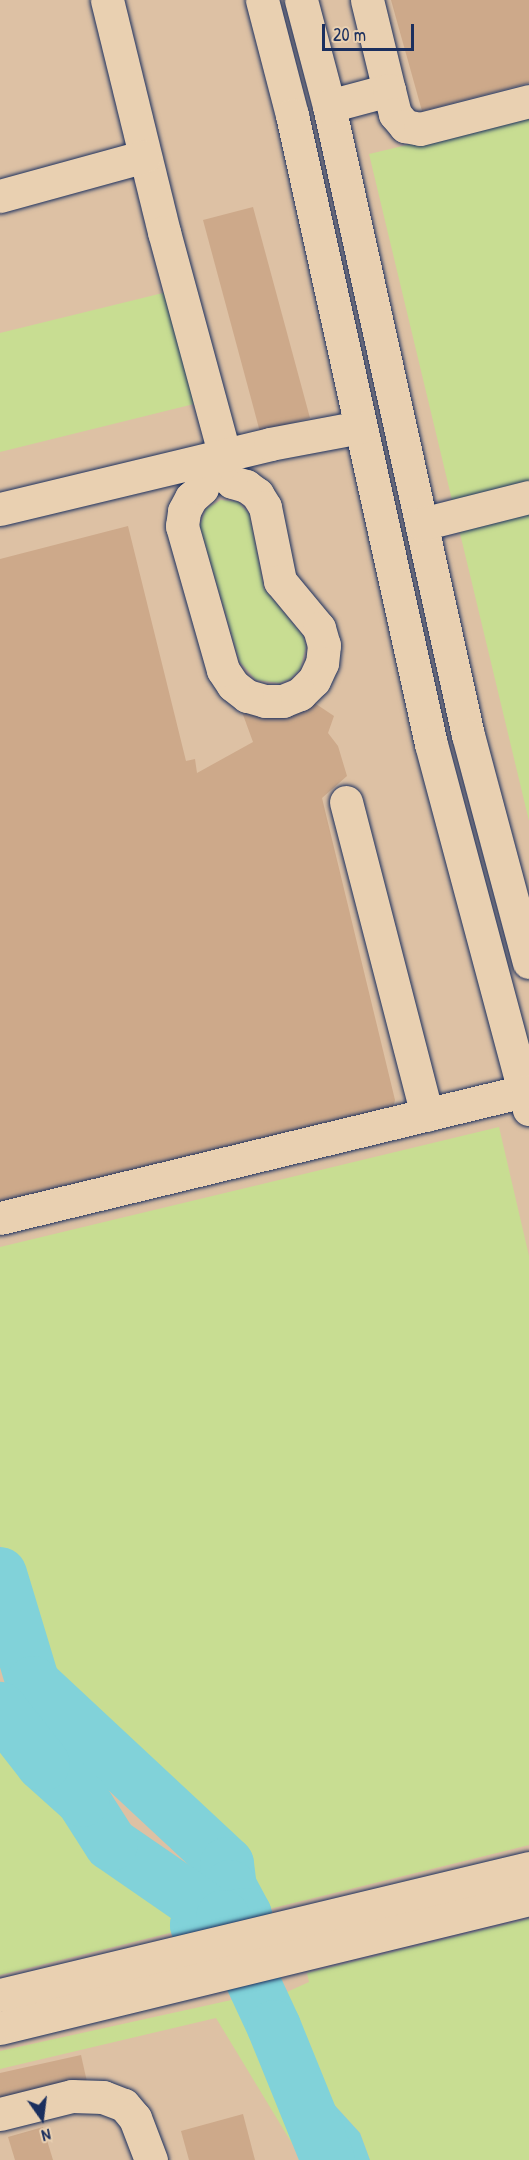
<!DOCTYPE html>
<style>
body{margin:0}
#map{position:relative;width:529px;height:2160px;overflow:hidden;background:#e9d0b1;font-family:"Patrick Hand",sans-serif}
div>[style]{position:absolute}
.built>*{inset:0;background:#ddc1a4}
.green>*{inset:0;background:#c8dd92}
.water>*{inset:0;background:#81d2d9}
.river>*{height:54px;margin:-27px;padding:0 27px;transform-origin:27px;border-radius:27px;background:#81d2d9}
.building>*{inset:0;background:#cda98a}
.roads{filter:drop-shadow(0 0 2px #1b2f5e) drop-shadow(0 0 2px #1b2f5e)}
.minor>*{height:33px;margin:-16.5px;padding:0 16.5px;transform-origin:16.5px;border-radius:16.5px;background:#e9d0b1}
span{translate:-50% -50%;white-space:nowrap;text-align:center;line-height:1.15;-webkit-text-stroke:4.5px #e9d0b1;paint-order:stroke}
.north{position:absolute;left:12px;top:2088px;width:60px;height:60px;-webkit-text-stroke:4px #e9d0b1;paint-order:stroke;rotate:166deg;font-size:16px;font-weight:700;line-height:24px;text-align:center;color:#1b2f5e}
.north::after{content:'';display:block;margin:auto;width:21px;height:27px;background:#1b2f5e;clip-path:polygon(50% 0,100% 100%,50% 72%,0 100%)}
.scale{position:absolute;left:322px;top:24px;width:92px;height:27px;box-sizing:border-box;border:3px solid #1b2f5e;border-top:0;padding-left:8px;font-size:18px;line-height:21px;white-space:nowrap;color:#1b2f5e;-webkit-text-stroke:4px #e9d0b1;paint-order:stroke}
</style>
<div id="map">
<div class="built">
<i style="clip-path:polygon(0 0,529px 0,529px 2160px,0 2160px)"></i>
</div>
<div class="green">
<i style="clip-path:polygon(529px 116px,529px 821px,369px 154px)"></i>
<i style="clip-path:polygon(171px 291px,198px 403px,0 452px,0 333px)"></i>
<i style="clip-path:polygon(221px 500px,238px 502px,249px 514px,264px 589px,303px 636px,306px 647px,300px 669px,290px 679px,279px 683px,256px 680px,240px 662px,200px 526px,206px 509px)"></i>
<i style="clip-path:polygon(499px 1127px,529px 1256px,529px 1845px,245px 1915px,230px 1887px,227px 1864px,33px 1683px,0 1544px,0 1247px)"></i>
<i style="clip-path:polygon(0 1711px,43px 1764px,83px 1800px,111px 1844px,196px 1903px,194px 1927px,0 1975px)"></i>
<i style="clip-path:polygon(529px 1919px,529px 2160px,370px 2160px,360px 2133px,319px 2088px,291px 2034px,278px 1996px,309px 1982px,307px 1973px)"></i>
<i style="clip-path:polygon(236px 1999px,260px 2053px,311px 2145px,315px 2160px,302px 2160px,216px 2018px,0 2069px,0 2051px)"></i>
</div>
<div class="water">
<i style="clip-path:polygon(279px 1984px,291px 2034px,319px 2088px,360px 2133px,370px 2160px,321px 2160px,236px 1995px)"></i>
</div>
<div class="river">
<i style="left:0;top:1574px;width:114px;rotate:73.2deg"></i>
<i style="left:33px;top:1683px;width:265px;rotate:43deg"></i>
<i style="left:227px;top:1864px;width:23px;rotate:83deg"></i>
<i style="left:230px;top:1887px;width:32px;rotate:62deg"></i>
<i style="left:245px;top:1915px;width:49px;rotate:168.2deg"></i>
<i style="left:197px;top:1925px;width:19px;rotate:-78deg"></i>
<i style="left:201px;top:1906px;width:109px;rotate:-145.4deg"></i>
<i style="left:111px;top:1844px;width:52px;rotate:-122.5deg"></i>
<i style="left:83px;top:1800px;width:54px;rotate:-138deg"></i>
<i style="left:43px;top:1764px;width:70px;rotate:-128deg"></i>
<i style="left:223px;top:1917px;width:121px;rotate:65.1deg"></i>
<i style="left:274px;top:2027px;width:144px;rotate:67.9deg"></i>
</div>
<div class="building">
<i style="clip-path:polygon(391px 0,529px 0,529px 83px,422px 111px)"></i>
<i style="clip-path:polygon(253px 207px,310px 418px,260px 432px,203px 220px)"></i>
<i style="clip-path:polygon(128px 526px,186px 761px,195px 759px,197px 773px,253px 742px,242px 712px,307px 698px,334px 716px,328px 733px,338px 746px,347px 776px,322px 798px,395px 1100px,389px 1125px,0 1212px,0 559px)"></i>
<i style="clip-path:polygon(81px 2055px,87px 2082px,0 2101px,0 2073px)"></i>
<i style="clip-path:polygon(243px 2114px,255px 2160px,189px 2160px,181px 2131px)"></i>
<i style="clip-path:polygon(43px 2127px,53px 2160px,15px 2160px,8px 2137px)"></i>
</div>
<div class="roads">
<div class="minor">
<i style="left:107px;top:0;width:239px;rotate:76.2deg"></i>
<i style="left:164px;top:232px;width:232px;rotate:74.8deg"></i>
<i style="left:262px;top:0;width:119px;rotate:75.4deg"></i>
<i style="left:292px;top:115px;width:644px;rotate:77.54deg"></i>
<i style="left:431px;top:744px;width:378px;rotate:75deg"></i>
<i style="left:301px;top:0;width:110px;rotate:75.2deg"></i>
<i style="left:329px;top:106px;width:644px;rotate:77.54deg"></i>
<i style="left:468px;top:735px;width:235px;rotate:75deg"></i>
<i style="left:367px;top:0;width:93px;rotate:76.3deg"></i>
<i style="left:329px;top:106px;width:62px;rotate:-14.9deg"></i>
<i style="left:389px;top:90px;width:25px;rotate:76deg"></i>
<i style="left:395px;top:114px;width:16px;rotate:50deg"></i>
<i style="left:405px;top:126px;width:15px;rotate:11deg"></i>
<i style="left:420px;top:129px;width:113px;rotate:-14.4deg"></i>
<i style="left:0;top:196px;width:150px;rotate:-15.4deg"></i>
<i style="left:207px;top:460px;width:33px;rotate:41deg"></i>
<i style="left:232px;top:482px;width:15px;rotate:16deg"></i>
<i style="left:246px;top:486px;width:14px;rotate:36deg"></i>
<i style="left:257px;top:494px;width:15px;rotate:58deg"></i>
<i style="left:265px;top:507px;width:76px;rotate:78.5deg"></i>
<i style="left:280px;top:581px;width:61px;rotate:50.3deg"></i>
<i style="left:319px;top:628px;width:18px;rotate:74deg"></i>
<i style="left:324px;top:645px;width:18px;rotate:96deg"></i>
<i style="left:322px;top:663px;width:19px;rotate:115deg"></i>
<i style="left:314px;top:680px;width:20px;rotate:135deg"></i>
<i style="left:300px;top:694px;width:18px;rotate:158deg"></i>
<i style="left:283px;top:701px;width:18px;rotate:180deg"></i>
<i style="left:265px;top:701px;width:19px;rotate:-164deg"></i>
<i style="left:247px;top:696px;width:18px;rotate:-142deg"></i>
<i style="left:233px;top:685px;width:18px;rotate:-124deg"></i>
<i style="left:223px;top:670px;width:150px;rotate:-105.9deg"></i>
<i style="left:182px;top:526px;width:15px;rotate:-82deg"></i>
<i style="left:184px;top:511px;width:15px;rotate:-62deg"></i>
<i style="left:191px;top:498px;width:15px;rotate:-42deg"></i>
<i style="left:202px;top:488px;width:28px;rotate:-80deg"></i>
<i style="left:0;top:509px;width:278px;rotate:-13.5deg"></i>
<i style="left:270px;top:444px;width:92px;rotate:-10.7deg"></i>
<i style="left:422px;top:524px;width:110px;rotate:-14.2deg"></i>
<i style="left:346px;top:802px;width:323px;rotate:75.5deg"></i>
<i style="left:0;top:1218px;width:539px;rotate:-13.62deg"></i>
<i style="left:0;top:1995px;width:544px;rotate:-13.5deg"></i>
<i style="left:0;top:2028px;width:545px;rotate:-13.7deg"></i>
<i style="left:0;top:2114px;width:74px;rotate:-14deg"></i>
<i style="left:72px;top:2096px;width:31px;rotate:2deg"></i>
<i style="left:103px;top:2097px;width:22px;rotate:21deg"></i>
<i style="left:124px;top:2105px;width:17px;rotate:50deg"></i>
<i style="left:135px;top:2118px;width:45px;rotate:69.1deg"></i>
</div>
</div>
<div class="north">N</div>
<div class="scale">20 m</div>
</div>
